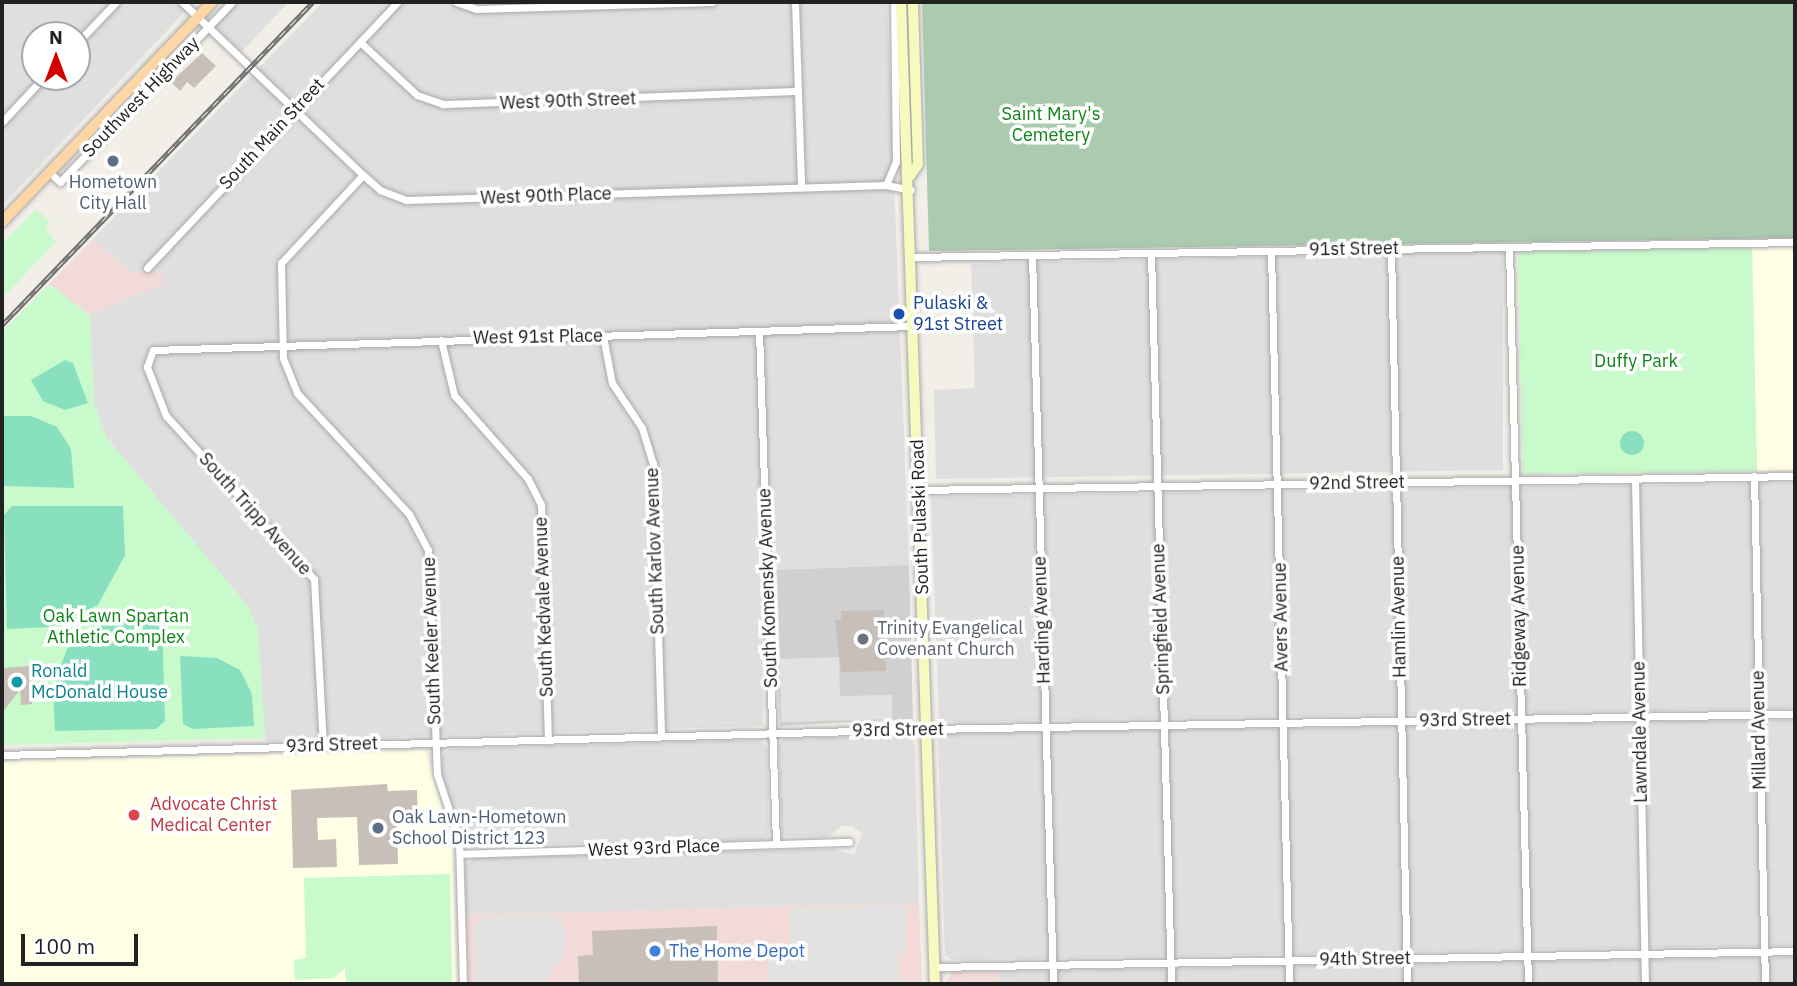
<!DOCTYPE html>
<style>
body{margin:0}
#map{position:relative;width:1797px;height:986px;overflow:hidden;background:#f2efe9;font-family:"IBM Plex Sans",sans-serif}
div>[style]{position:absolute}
.residential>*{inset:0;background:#e0dfdf}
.commercial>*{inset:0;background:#f2dad9}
.education>*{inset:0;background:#ffffe5}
.religious>*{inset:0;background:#d0d0d0}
.cemetery>*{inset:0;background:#aacbaf}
.park>*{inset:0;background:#c8facc}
.pitch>*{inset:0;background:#88e0be}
.round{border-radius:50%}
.parking>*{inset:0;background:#e2e2e2}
.building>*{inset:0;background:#c7bfb8}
.roads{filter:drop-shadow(0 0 2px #a9a9a9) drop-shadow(0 0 2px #a9a9a9)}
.minor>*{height:7px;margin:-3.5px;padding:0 3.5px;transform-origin:3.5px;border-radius:3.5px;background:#fff}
.secondary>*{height:10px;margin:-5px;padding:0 5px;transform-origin:5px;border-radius:5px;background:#f7fabf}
.primary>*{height:10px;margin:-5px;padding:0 5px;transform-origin:5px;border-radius:5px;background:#fcd6a4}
.rail>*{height:5px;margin-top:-2.5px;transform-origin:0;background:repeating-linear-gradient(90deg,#fff 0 8px,#707070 0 16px);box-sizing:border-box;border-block:2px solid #707070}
.dots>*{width:19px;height:19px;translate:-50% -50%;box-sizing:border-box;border:4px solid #fff;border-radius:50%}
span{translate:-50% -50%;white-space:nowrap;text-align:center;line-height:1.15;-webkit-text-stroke:7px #fff;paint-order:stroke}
.street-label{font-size:18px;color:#222}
.park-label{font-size:18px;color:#0c8416}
.service-label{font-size:18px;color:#4e5e75}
.left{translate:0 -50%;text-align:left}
.transit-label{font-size:18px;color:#164399}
.worship-label{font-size:18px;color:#5b616d}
.culture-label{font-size:18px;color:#0d838f}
.health-label{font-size:18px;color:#be3a42}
.shop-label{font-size:18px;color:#366cbe}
.frame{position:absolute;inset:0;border:4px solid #222;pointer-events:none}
.north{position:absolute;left:21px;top:21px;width:70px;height:70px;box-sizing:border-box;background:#fff;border:2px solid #a7a7a7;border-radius:50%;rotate:0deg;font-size:19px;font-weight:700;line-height:28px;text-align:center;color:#222}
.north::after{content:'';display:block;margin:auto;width:24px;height:32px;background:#d40000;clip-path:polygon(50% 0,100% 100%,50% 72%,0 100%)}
.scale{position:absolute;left:21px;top:934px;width:117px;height:32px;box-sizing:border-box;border:4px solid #222;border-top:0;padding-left:9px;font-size:21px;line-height:24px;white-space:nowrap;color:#222;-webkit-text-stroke:5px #fff;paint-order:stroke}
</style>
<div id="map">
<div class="residential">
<i style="clip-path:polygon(evenodd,2px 2px,194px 2px,2px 206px,2px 2px,35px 35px,77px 35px,77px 77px,35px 77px,35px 35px)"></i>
<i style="clip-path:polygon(237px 2px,289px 2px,241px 52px,214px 25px)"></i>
<i style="clip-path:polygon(323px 2px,887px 2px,909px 565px,762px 570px,763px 726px,265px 741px,258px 630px,247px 605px,106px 437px,94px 403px,90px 315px,162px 284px,163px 271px,130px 272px,93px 239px)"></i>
<i style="clip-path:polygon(1503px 251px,1503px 470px,936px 479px,934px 390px,975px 388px,971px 264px)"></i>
<i style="clip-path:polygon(1795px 483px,1795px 708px,939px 722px,931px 497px)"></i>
<i style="clip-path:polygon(1795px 720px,1795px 945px,953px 960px,945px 956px,938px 740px,945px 734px)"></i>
<i style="clip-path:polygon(910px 736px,915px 745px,919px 903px,466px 915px,465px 864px,476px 858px,834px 849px,854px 855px,862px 834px,853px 826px,842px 826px,828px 837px,782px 836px,779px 744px,785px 739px)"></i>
<i style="clip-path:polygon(759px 740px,767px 747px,769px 837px,761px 840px,467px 846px,442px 779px,442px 755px,450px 749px)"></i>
<i style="clip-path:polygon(1795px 957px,1795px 984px,998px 984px,997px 972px)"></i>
</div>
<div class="commercial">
<i style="clip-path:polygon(93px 239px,130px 272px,163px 271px,163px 284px,90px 315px,49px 284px)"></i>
<i style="clip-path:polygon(919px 903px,922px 984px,469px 984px,466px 915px)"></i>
<i style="clip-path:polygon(952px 972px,997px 972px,998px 984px,945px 984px)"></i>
</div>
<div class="education">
<i style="clip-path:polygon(1752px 247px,1795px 247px,1795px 470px,1757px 471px)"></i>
<i style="clip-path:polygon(425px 750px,452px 841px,456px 984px,2px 984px,2px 761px)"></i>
</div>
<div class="religious">
<i style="clip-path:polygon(909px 565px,913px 719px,780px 726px,772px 570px)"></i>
</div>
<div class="cemetery">
<i style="clip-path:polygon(922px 2px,1795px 2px,1795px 238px,929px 251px)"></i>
</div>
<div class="park">
<i style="clip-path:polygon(36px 209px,50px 222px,45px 229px,56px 242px,2px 298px,2px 244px)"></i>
<i style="clip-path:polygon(1752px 247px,1757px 471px,1523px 474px,1518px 252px)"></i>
<i style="clip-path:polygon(49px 284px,90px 315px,94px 403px,106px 437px,247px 605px,258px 630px,265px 738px,2px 745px,2px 332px)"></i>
<i style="clip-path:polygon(450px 874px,452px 982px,346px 984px,345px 968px,334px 978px,295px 980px,294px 960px,306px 958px,304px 878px)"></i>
</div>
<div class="pitch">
<i style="clip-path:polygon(65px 360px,73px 363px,88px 403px,65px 410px,43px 401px,31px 380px)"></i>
<i style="clip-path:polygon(2px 416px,31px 416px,57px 427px,71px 449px,74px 488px,4px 486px)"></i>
<i class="round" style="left:1620px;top:431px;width:24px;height:24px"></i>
<i style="clip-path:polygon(12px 506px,123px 506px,125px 555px,98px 605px,49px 627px,7px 629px,4px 515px)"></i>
<i style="clip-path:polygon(140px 615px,162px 620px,165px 721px,156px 729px,55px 731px,53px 686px,67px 649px,99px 625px)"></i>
<i style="clip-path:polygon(180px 656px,217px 658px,240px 670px,252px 694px,254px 726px,193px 729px,183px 724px)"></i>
</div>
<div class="parking">
<i style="clip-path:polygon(839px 657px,840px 696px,892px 695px,892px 719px,781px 722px,780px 659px)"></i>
<i style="clip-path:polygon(906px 905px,907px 951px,897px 955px,900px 979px,908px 984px,768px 984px,768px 958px,790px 957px,789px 909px)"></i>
<i style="clip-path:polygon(557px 915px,558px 922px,564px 922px,564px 957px,548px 973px,548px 984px,475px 984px,473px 925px,481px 925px,481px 917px)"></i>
</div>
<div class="building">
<i style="clip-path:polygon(202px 53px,216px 66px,194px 88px,187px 82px,180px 91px,171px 82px)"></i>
<i style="clip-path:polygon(884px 610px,886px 671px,841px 672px,835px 620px,841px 620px,841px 611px)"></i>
<i style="clip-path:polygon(31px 666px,32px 704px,21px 705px,20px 690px,2px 713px,2px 668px)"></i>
<i style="clip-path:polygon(387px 784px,388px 791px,417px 790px,418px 817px,397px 818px,398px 864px,359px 865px,357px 817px,317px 818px,318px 840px,336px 839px,337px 867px,293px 868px,291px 790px)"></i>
<i style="clip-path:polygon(717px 926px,718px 984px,579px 984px,578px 956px,593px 955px,592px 931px)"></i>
</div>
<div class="roads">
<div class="minor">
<i style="left:182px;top:2px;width:250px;rotate:43.7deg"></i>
<i style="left:363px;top:175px;width:23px;rotate:41deg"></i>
<i style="left:380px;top:190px;width:28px;rotate:21deg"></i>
<i style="left:406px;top:200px;width:480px;rotate:-1.8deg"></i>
<i style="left:886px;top:185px;width:25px;rotate:11deg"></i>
<i style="left:456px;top:2px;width:21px;rotate:19deg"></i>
<i style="left:476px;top:9px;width:236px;rotate:-1.7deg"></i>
<i style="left:795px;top:2px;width:185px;rotate:88.1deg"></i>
<i style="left:360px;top:42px;width:78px;rotate:42.9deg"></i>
<i style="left:417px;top:95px;width:28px;rotate:19deg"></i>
<i style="left:443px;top:104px;width:355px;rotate:-2.1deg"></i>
<i style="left:77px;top:43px;width:57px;rotate:-46.4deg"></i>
<i style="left:2px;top:122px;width:62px;rotate:-47deg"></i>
<i style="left:49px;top:172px;width:15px;rotate:42deg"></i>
<i style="left:60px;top:182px;width:249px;rotate:-46.3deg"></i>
<i style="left:363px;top:175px;width:120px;rotate:133deg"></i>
<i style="left:281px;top:263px;width:95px;rotate:88.8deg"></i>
<i style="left:283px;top:358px;width:38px;rotate:68deg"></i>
<i style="left:297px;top:393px;width:165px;rotate:47.2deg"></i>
<i style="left:409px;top:514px;width:41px;rotate:62.2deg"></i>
<i style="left:428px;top:550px;width:224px;rotate:87.7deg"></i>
<i style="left:437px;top:774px;width:71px;rotate:71.8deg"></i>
<i style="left:459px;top:841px;width:143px;rotate:88.4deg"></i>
<i style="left:886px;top:185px;width:25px;rotate:-67deg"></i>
<i style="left:896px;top:162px;width:160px;rotate:-90.7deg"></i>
<i style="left:1509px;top:248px;width:736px;rotate:88.52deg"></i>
<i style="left:1391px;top:249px;width:735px;rotate:88.75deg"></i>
<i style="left:1271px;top:251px;width:733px;rotate:88.59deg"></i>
<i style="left:1151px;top:253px;width:731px;rotate:88.43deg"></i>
<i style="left:1032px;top:255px;width:729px;rotate:88.35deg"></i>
<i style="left:912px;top:257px;width:883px;rotate:-0.97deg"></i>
<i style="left:147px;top:268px;width:366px;rotate:-46.7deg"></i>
<i style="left:759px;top:331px;width:513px;rotate:88.1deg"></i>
<i style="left:603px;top:336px;width:48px;rotate:79.2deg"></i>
<i style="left:612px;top:383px;width:54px;rotate:56.3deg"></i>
<i style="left:642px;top:428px;width:37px;rotate:73deg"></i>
<i style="left:653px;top:463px;width:273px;rotate:88.3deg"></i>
<i style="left:441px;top:340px;width:57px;rotate:76.7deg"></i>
<i style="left:454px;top:395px;width:112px;rotate:48.6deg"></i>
<i style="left:528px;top:479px;width:29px;rotate:63deg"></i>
<i style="left:541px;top:505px;width:234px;rotate:88.3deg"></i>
<i style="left:1754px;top:476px;width:508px;rotate:88.76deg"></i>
<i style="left:1635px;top:479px;width:505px;rotate:88.87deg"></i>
<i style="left:918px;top:490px;width:877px;rotate:-0.91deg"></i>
<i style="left:323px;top:746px;width:167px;rotate:-93.1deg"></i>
<i style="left:314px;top:579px;width:220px;rotate:-132.2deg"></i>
<i style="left:166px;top:416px;width:53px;rotate:-111.2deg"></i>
<i style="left:147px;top:367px;width:18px;rotate:-71deg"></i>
<i style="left:153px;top:350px;width:761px;rotate:-1.81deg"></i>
<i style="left:2px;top:755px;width:925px;rotate:-1.61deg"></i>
<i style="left:927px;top:729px;width:868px;rotate:-0.99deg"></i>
<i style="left:460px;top:854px;width:389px;rotate:-1.8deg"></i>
<i style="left:934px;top:967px;width:861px;rotate:-1.06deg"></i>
</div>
<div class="secondary">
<i style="left:901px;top:2px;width:983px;rotate:88.02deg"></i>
<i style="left:910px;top:176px;width:14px;rotate:-56deg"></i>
<i style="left:918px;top:164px;width:162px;rotate:-91.8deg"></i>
</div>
<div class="primary">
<i style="left:2px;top:222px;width:304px;rotate:-46.3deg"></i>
</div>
</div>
<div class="rail">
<i style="left:2px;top:325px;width:448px;rotate:-46.1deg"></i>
</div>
<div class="dots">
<i style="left:113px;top:161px;background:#5c6f8a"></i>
<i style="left:899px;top:314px;background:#1a4fb4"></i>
<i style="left:863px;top:639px;background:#6b7280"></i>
<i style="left:17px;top:682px;background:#0f9aa8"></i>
<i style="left:134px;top:815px;background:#e0444e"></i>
<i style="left:378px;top:828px;background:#5c6f8a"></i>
<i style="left:655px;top:951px;background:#3f7fe0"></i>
</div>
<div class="street-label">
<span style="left:141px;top:97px;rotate:-46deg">Southwest Highway</span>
<span style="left:568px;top:101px;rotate:-2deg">West 90th Street</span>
<span style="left:272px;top:134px;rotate:-47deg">South Main Street</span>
<span style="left:546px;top:196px;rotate:-2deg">West 90th Place</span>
<span style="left:1354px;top:249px;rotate:-1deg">91st Street</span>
<span style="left:538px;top:337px;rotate:-1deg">West 91st Place</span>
<span style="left:1357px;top:483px;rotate:-1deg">92nd Street</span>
<span style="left:255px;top:514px;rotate:48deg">South Tripp Avenue</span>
<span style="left:920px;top:517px;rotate:-92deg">South Pulaski Road</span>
<span style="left:655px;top:551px;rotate:-92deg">South Karlov Avenue</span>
<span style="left:768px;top:588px;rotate:-92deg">South Komensky Avenue</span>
<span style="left:544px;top:607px;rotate:-92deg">South Kedvale Avenue</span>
<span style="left:1519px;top:616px;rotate:-91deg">Ridgeway Avenue</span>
<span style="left:1281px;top:617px;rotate:-91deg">Avers Avenue</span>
<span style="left:1399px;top:617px;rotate:-91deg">Hamlin Avenue</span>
<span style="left:1161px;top:619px;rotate:-92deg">Springfield Avenue</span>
<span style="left:1042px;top:620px;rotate:-92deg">Harding Avenue</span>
<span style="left:432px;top:641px;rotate:-92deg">South Keeler Avenue</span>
<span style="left:1465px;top:720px;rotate:-1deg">93rd Street</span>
<span style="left:898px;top:730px;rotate:-1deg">93rd Street</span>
<span style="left:1759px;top:730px;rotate:-91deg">Millard Avenue</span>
<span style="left:1640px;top:732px;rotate:-91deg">Lawndale Avenue</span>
<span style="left:332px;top:745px;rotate:-2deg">93rd Street</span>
<span style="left:654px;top:848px;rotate:-2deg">West 93rd Place</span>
<span style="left:1365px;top:959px;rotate:-1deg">94th Street</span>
</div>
<div class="park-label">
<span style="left:1051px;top:125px">Saint Mary's<br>Cemetery</span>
<span style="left:1636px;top:361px">Duffy Park</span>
<span style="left:116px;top:627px">Oak Lawn Spartan<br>Athletic Complex</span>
</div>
<div class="service-label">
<span style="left:113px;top:193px">Hometown<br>City Hall</span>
<span class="left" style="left:392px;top:828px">Oak Lawn-Hometown<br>School District 123</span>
</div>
<div class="transit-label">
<span class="left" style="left:913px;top:314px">Pulaski &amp;<br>91st Street</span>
</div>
<div class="worship-label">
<span class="left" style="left:877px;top:639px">Trinity Evangelical<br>Covenant Church</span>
</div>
<div class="culture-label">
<span class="left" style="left:31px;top:682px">Ronald<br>McDonald House</span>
</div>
<div class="health-label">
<span class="left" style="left:150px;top:815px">Advocate Christ<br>Medical Center</span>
</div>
<div class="shop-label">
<span class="left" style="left:669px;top:951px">The Home Depot</span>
</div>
<div class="frame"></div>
<div class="north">N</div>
<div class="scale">100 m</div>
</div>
